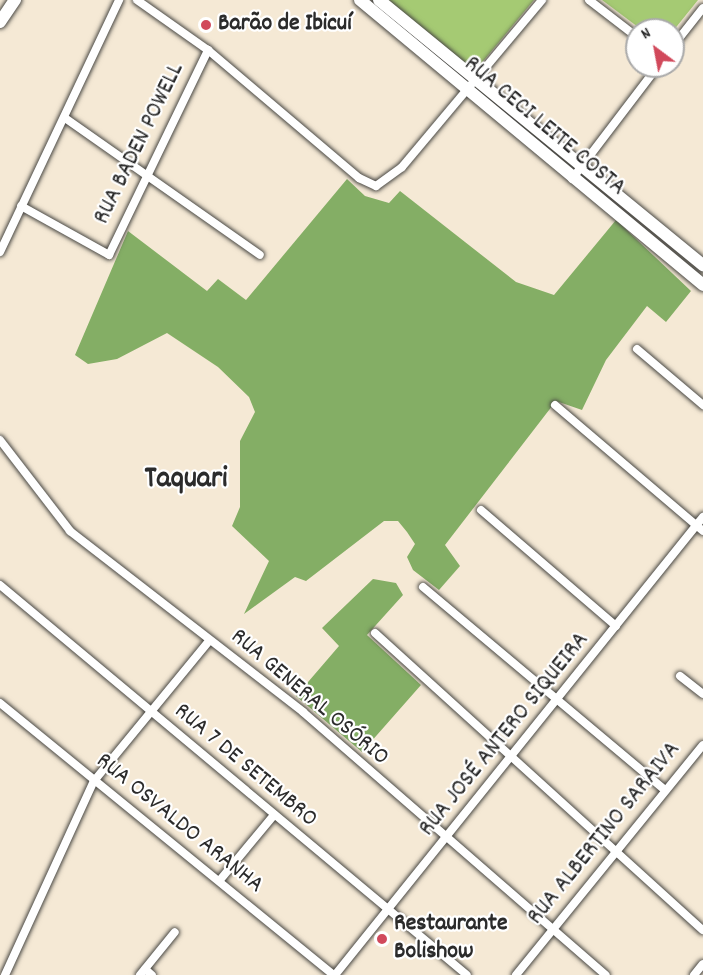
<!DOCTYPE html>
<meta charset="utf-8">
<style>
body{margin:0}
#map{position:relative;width:703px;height:975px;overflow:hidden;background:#f5e9d5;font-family:Dekko,sans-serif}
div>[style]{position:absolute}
.green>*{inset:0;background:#a5ca73}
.forest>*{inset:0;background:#84ae65}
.roads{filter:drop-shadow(0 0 2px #494844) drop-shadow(0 0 2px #494844)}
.street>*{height:8px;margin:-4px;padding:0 4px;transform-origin:4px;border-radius:4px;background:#fff}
.secondary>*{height:12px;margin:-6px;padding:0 6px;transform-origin:6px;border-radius:6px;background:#fff}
.dots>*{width:16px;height:16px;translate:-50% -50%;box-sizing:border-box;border:3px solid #fff;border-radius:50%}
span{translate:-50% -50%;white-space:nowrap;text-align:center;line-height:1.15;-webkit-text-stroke:4.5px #fff;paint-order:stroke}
.poi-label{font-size:24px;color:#2b2b2b;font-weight:700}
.left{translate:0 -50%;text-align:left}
.street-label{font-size:24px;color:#2b2b2b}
.district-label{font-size:30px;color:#2b2b2b;font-weight:700}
.north{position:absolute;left:625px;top:18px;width:60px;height:60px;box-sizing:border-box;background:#fff;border:2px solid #aaa;border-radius:50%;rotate:328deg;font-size:16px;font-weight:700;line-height:24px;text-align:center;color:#2b2b2b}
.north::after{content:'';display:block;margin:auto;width:21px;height:27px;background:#d1495b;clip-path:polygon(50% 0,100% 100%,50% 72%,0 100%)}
</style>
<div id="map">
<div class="green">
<i style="clip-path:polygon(388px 0,534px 0,475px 71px)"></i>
<i style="clip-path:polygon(602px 0,698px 0,673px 31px,642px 30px)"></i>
</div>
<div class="forest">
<i style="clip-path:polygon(347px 179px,365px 196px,389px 203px,400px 191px,516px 282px,554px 295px,616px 220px,691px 291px,666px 322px,647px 306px,606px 360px,582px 410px,556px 401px,445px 545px,460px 566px,439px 590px,413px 570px,407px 557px,415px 544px,407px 532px,398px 521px,384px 521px,306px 581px,295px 577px,244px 614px,269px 561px,232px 526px,240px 507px,240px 441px,255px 412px,249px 397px,218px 367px,167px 333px,117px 359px,88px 364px,75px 355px,128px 231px,207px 291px,218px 279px,246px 300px)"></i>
<i style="clip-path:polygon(373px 579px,396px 583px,403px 595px,367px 635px,421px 685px,362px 752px,296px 696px,339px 646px,322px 628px)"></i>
</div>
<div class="roads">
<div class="street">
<i style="left:137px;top:0;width:87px;rotate:35.2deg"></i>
<i style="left:208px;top:50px;width:198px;rotate:40.3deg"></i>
<i style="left:359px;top:178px;width:19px;rotate:25deg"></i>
<i style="left:376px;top:186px;width:32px;rotate:-36deg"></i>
<i style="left:402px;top:167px;width:218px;rotate:-50deg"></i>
<i style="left:589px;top:0;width:61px;rotate:37.6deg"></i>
<i style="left:673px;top:46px;width:48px;rotate:-51.7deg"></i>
<i style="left:65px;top:118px;width:238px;rotate:35.1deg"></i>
<i style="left:572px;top:179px;width:142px;rotate:-52.7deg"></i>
<i style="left:21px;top:206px;width:101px;rotate:29.1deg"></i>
<i style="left:109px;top:255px;width:228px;rotate:-64.2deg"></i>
<i style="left:0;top:252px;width:279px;rotate:-64.7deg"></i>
<i style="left:637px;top:349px;width:87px;rotate:40.3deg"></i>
<i style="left:555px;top:405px;width:194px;rotate:40.4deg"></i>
<i style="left:0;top:440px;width:115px;rotate:52.4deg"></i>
<i style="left:70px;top:531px;width:295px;rotate:37.8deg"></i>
<i style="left:303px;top:712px;width:401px;rotate:41deg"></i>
<i style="left:481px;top:510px;width:178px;rotate:40.7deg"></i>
<i style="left:0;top:585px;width:608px;rotate:39.87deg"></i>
<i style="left:423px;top:587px;width:316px;rotate:40deg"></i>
<i style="left:375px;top:633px;width:442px;rotate:42.2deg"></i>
<i style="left:680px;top:676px;width:29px;rotate:38deg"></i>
<i style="left:0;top:703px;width:431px;rotate:39.2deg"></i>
<i style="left:220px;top:880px;width:85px;rotate:-50.3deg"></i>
<i style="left:145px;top:969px;width:9px;rotate:41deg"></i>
<i style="left:5px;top:975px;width:213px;rotate:-65.4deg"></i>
<i style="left:94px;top:781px;width:181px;rotate:-50.6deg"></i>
<i style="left:140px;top:975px;width:55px;rotate:-50.9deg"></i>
<i style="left:335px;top:975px;width:588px;rotate:-51.22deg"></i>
<i style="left:516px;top:975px;width:296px;rotate:-50.9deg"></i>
<i style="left:694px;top:975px;width:14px;rotate:-51deg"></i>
</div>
<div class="secondary">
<i style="left:360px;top:0;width:446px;rotate:39.7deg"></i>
<i style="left:379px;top:0;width:419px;rotate:39.3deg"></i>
<i style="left:0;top:22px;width:27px;rotate:-56deg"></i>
</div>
</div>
<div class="dots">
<i style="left:206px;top:25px;background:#d1495b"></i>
<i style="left:382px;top:939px;background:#d1495b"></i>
</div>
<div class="poi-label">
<span class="left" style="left:218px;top:25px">Barão de Ibicuí</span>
<span class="left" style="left:394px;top:939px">Restaurante<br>Bolishow</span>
</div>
<div class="street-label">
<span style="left:544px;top:127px;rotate:40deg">RUA CECI LEITE COSTA</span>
<span style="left:140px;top:144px;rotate:-64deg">RUA BADEN POWELL</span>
<span style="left:309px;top:698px;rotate:40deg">RUA GENERAL OSÓRIO</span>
<span style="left:505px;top:735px;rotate:-51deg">RUA JOSÉ ANTERO SIQUEIRA</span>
<span style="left:245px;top:766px;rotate:40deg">RUA 7 DE SETEMBRO</span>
<span style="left:179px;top:824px;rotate:39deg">RUA OSVALDO ARANHA</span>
<span style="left:605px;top:834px;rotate:-51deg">RUA ALBERTINO SARAIVA</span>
</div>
<div class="district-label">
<span style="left:186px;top:481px">Taquari</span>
</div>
<div class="north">N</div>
</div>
